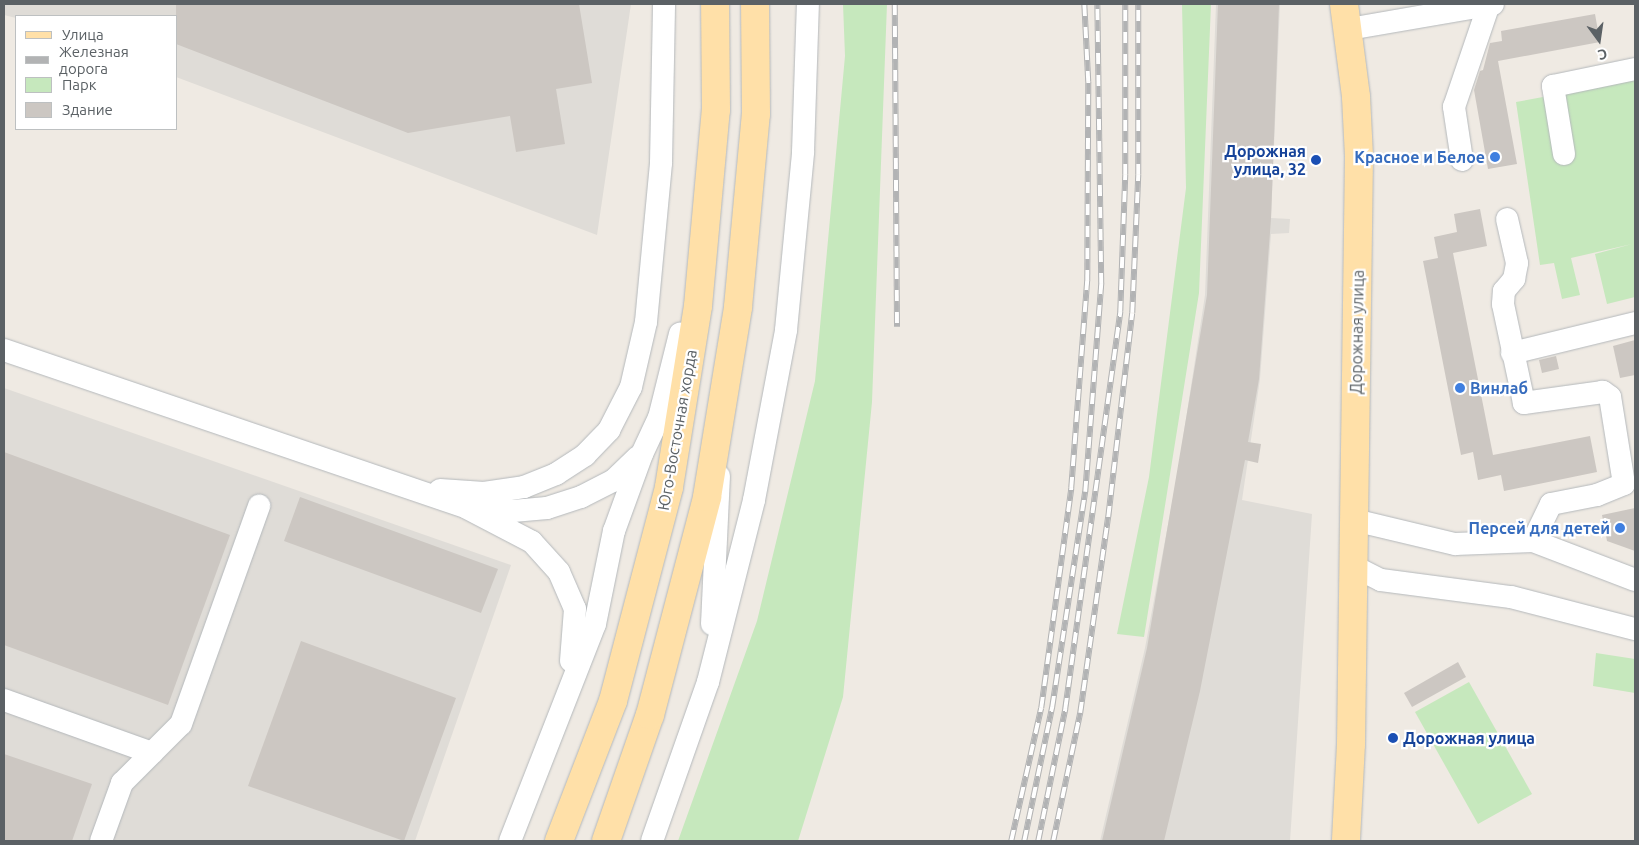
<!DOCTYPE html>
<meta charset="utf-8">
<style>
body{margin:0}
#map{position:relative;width:1639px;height:845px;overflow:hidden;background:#efeae3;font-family:Ubuntu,sans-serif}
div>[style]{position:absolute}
.industrial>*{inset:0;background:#dfdcd7}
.green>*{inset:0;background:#c6e8bd}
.building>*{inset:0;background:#ccc7c2}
.roads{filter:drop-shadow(0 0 1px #b4b8bb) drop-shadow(0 0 1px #b4b8bb)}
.minor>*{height:22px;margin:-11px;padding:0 11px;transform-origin:11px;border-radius:11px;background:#fff}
.major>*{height:28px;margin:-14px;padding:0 14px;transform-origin:14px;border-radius:14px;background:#ffe0a8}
.rail>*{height:5.5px;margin-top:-2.75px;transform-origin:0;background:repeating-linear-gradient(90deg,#fff 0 11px,#b2b3b4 0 22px);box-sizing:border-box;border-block:1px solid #b2b3b4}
.dots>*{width:14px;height:14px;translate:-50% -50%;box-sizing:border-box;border:2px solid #fff;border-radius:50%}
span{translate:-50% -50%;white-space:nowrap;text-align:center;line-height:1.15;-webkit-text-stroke:4.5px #fff;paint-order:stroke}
.transit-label{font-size:16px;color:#164399;font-weight:700}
.right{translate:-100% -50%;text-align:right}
.left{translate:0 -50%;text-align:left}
.shop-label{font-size:16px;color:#366cbe;font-weight:700}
.street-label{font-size:16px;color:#5b6165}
.frame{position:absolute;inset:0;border:5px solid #5b6165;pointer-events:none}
.legend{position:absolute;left:15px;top:15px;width:162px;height:115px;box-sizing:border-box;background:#fff;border:1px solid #bdc0c1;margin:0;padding:6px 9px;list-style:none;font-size:15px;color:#5b6165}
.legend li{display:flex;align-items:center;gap:10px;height:25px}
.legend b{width:25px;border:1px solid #bdc0c1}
.north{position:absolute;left:1574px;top:15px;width:50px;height:50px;-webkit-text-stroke:4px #fff;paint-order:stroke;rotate:166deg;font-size:14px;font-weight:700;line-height:20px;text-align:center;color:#5b6165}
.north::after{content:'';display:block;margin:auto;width:18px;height:22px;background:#5b6165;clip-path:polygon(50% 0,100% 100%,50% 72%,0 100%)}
</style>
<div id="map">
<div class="industrial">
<i style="clip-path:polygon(4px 4px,631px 4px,597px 235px,176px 77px,176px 16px,16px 18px,4px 15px)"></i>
<i style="clip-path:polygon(1216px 4px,1280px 4px,1271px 218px,1290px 219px,1289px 233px,1271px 234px,1260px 379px,1242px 500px,1312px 514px,1290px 841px,1100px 841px,1145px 648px,1178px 471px,1205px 295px)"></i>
<i style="clip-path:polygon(4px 388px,511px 565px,415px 841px,4px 841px)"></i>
</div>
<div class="green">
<i style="clip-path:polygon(843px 4px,887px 4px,872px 402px,843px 697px,798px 841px,678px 841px,757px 621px,815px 381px,845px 56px)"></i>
<i style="clip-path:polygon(1182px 4px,1211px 4px,1199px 293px,1144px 637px,1117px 634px,1149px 477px,1186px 188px)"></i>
<i style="clip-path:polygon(1635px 80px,1635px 297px,1607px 304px,1595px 254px,1632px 244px,1571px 258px,1580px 295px,1562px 299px,1554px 263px,1540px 265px,1516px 102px)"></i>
<i style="clip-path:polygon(1596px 653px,1635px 659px,1635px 693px,1593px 686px)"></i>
<i style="clip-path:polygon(1469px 682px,1532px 794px,1478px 824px,1415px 712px)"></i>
</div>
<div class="building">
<i style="clip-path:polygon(176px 4px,579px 4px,592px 83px,556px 89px,565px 144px,516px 152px,510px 116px,408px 133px,176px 44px)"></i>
<i style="clip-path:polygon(1218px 4px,1279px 4px,1271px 219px,1259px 379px,1248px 442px,1261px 444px,1258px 463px,1245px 460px,1200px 691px,1164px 841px,1102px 841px,1147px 648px,1207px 295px)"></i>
<i style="clip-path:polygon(1595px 14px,1600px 42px,1498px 61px,1517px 164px,1488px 169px,1474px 90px,1480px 71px,1483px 70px,1490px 43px,1502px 41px,1501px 31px)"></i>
<i style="clip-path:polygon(1480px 209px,1487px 246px,1453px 253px,1493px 455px,1590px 436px,1597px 472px,1504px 491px,1501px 475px,1478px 480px,1473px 452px,1461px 455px,1423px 261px,1438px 258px,1434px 237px,1457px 232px,1454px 214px)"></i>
<i style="clip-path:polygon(1635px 340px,1635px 375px,1620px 378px,1613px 346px)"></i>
<i style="clip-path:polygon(1556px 356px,1559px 369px,1542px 373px,1539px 360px)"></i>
<i style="clip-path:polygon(4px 452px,230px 535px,168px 705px,4px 645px)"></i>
<i style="clip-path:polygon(300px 497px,498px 569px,481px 613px,284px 541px)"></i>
<i style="clip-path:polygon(1635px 508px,1635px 551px,1607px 541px,1602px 515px)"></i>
<i style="clip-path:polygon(301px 641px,456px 698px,404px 841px,248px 786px)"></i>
<i style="clip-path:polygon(1458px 662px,1466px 677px,1412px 707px,1404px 693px)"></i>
<i style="clip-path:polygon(4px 754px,92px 784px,72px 841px,4px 841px)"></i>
</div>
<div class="roads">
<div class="minor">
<i style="left:1349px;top:29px;width:146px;rotate:-9.8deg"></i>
<i style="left:1564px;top:154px;width:69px;rotate:-99.2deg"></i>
<i style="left:1553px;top:86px;width:84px;rotate:-11.7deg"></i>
<i style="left:1462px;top:160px;width:54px;rotate:-98.6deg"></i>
<i style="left:1454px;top:107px;width:109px;rotate:-71.2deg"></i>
<i style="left:4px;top:350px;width:489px;rotate:18.8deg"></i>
<i style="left:467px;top:508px;width:73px;rotate:27.6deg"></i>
<i style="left:532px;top:542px;width:40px;rotate:48deg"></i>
<i style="left:559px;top:572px;width:40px;rotate:66.6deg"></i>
<i style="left:575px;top:609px;width:52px;rotate:94.4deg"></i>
<i style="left:1512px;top:353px;width:127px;rotate:-13.7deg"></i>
<i style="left:440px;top:490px;width:44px;rotate:3.9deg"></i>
<i style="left:484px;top:493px;width:40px;rotate:-8.5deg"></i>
<i style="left:524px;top:487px;width:35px;rotate:-22deg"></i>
<i style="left:556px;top:474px;width:35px;rotate:-33deg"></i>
<i style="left:585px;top:455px;width:35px;rotate:-46deg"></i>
<i style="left:609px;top:430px;width:48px;rotate:-62.9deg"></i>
<i style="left:631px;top:387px;width:67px;rotate:-77deg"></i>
<i style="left:646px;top:322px;width:160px;rotate:-84.6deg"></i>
<i style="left:661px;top:163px;width:159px;rotate:-88.9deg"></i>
<i style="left:476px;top:508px;width:37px;rotate:5deg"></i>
<i style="left:513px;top:511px;width:34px;rotate:-5deg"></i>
<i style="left:547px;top:508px;width:36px;rotate:-18deg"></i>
<i style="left:581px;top:497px;width:36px;rotate:-27deg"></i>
<i style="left:613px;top:481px;width:35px;rotate:-44deg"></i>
<i style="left:1354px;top:520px;width:104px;rotate:13.4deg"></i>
<i style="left:1455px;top:544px;width:78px;rotate:-2.2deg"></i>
<i style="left:1533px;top:541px;width:41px;rotate:-64.1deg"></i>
<i style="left:1551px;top:504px;width:47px;rotate:-11.1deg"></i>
<i style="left:1597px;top:495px;width:29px;rotate:-22deg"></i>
<i style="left:1624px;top:484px;width:88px;rotate:-99.1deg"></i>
<i style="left:1610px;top:397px;width:9px;rotate:-144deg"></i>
<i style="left:1603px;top:392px;width:80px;rotate:172.1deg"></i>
<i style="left:1524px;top:403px;width:101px;rotate:-102deg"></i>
<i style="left:1503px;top:304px;width:13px;rotate:-86deg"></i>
<i style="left:1504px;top:291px;width:16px;rotate:-50deg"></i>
<i style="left:1514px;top:279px;width:16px;rotate:-79deg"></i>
<i style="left:1517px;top:263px;width:45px;rotate:-102.8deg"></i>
<i style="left:1533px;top:541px;width:109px;rotate:20.9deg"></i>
<i style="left:1353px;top:566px;width:31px;rotate:27deg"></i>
<i style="left:1381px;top:580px;width:131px;rotate:7.5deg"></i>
<i style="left:1511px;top:597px;width:128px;rotate:14.5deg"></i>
<i style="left:712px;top:624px;width:148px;rotate:-87.3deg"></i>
<i style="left:4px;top:700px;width:157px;rotate:19.7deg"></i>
<i style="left:101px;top:841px;width:62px;rotate:-70.1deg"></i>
<i style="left:122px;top:783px;width:83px;rotate:-45deg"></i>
<i style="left:181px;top:724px;width:232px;rotate:-70.3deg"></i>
<i style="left:510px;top:841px;width:233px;rotate:-68.6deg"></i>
<i style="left:595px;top:624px;width:95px;rotate:-78.5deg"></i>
<i style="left:614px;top:531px;width:82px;rotate:-70deg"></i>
<i style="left:642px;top:454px;width:40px;rotate:-65deg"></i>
<i style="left:659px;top:418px;width:87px;rotate:-76deg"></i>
<i style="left:652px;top:841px;width:169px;rotate:-70.6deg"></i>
<i style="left:708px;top:682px;width:188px;rotate:-75.8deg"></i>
<i style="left:754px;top:500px;width:173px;rotate:-79.3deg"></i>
<i style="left:786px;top:330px;width:179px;rotate:-84.5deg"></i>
<i style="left:803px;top:152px;width:148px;rotate:-88.1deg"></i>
</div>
<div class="major">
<i style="left:1344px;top:4px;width:94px;rotate:82.6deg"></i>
<i style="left:1356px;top:97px;width:59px;rotate:87.1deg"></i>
<i style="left:1359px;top:156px;width:588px;rotate:90.78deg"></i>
<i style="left:1351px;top:744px;width:97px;rotate:93deg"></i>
<i style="left:559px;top:841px;width:150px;rotate:-68.9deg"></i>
<i style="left:613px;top:701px;width:221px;rotate:-75.3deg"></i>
<i style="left:669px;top:487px;width:183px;rotate:-80.9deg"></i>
<i style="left:698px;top:306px;width:197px;rotate:-84.8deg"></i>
<i style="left:716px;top:110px;width:106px;rotate:-90.5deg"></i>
<i style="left:606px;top:841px;width:133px;rotate:-70.8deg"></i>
<i style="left:650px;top:715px;width:225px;rotate:-75.3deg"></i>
<i style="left:707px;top:497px;width:193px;rotate:-80.7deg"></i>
<i style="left:738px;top:307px;width:194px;rotate:-84.7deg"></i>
<i style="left:756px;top:114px;width:110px;rotate:-90.5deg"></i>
</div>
</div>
<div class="rail">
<i style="left:895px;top:4px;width:323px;rotate:89.6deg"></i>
<i style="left:1011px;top:841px;width:136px;rotate:-77.3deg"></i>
<i style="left:1041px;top:708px;width:222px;rotate:-82.2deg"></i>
<i style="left:1071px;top:488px;width:208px;rotate:-85.6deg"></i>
<i style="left:1087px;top:281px;width:199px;rotate:-89.7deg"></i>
<i style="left:1088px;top:82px;width:78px;rotate:-92.9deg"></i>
<i style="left:1024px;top:841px;width:137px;rotate:-78.2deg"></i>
<i style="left:1052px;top:707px;width:218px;rotate:-81.3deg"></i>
<i style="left:1085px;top:492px;width:209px;rotate:-85.6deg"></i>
<i style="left:1101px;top:284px;width:280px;rotate:-90.8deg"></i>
<i style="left:1038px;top:841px;width:135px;rotate:-78.4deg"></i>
<i style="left:1065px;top:709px;width:401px;rotate:-82.1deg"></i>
<i style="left:1120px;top:312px;width:137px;rotate:-87.9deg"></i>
<i style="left:1125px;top:175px;width:171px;rotate:-90deg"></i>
<i style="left:1053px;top:841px;width:131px;rotate:-78.1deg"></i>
<i style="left:1080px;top:713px;width:198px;rotate:-81.9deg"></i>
<i style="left:1108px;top:517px;width:205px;rotate:-83.3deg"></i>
<i style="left:1132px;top:313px;width:138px;rotate:-87.5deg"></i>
<i style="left:1138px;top:175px;width:171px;rotate:-90deg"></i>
</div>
<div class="dots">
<i style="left:1495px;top:157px;background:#3f7fe0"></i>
<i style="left:1316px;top:160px;background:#1a4fb4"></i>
<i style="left:1460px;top:388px;background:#3f7fe0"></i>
<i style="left:1620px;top:528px;background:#3f7fe0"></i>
<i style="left:1393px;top:738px;background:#1a4fb4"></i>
</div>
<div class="transit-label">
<span class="right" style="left:1306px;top:160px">Дорожная<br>улица, 32</span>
<span class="left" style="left:1403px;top:738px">Дорожная улица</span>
</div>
<div class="shop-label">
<span class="right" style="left:1485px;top:157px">Красное и Белое</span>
<span class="left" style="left:1470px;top:388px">Винлаб</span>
<span class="right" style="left:1610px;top:528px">Персей для детей</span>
</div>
<div class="street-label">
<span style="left:1357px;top:332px;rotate:-89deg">Дорожная улица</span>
<span style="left:677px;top:430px;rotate:-80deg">Юго-Восточная хорда</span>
</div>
<div class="frame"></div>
<ul class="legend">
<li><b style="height:6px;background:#ffe0a8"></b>Улица</li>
<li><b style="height:6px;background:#b2b3b4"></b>Железная дорога</li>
<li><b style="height:14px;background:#c6e8bd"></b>Парк</li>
<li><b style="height:14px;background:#ccc7c2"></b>Здание</li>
</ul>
<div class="north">С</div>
</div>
